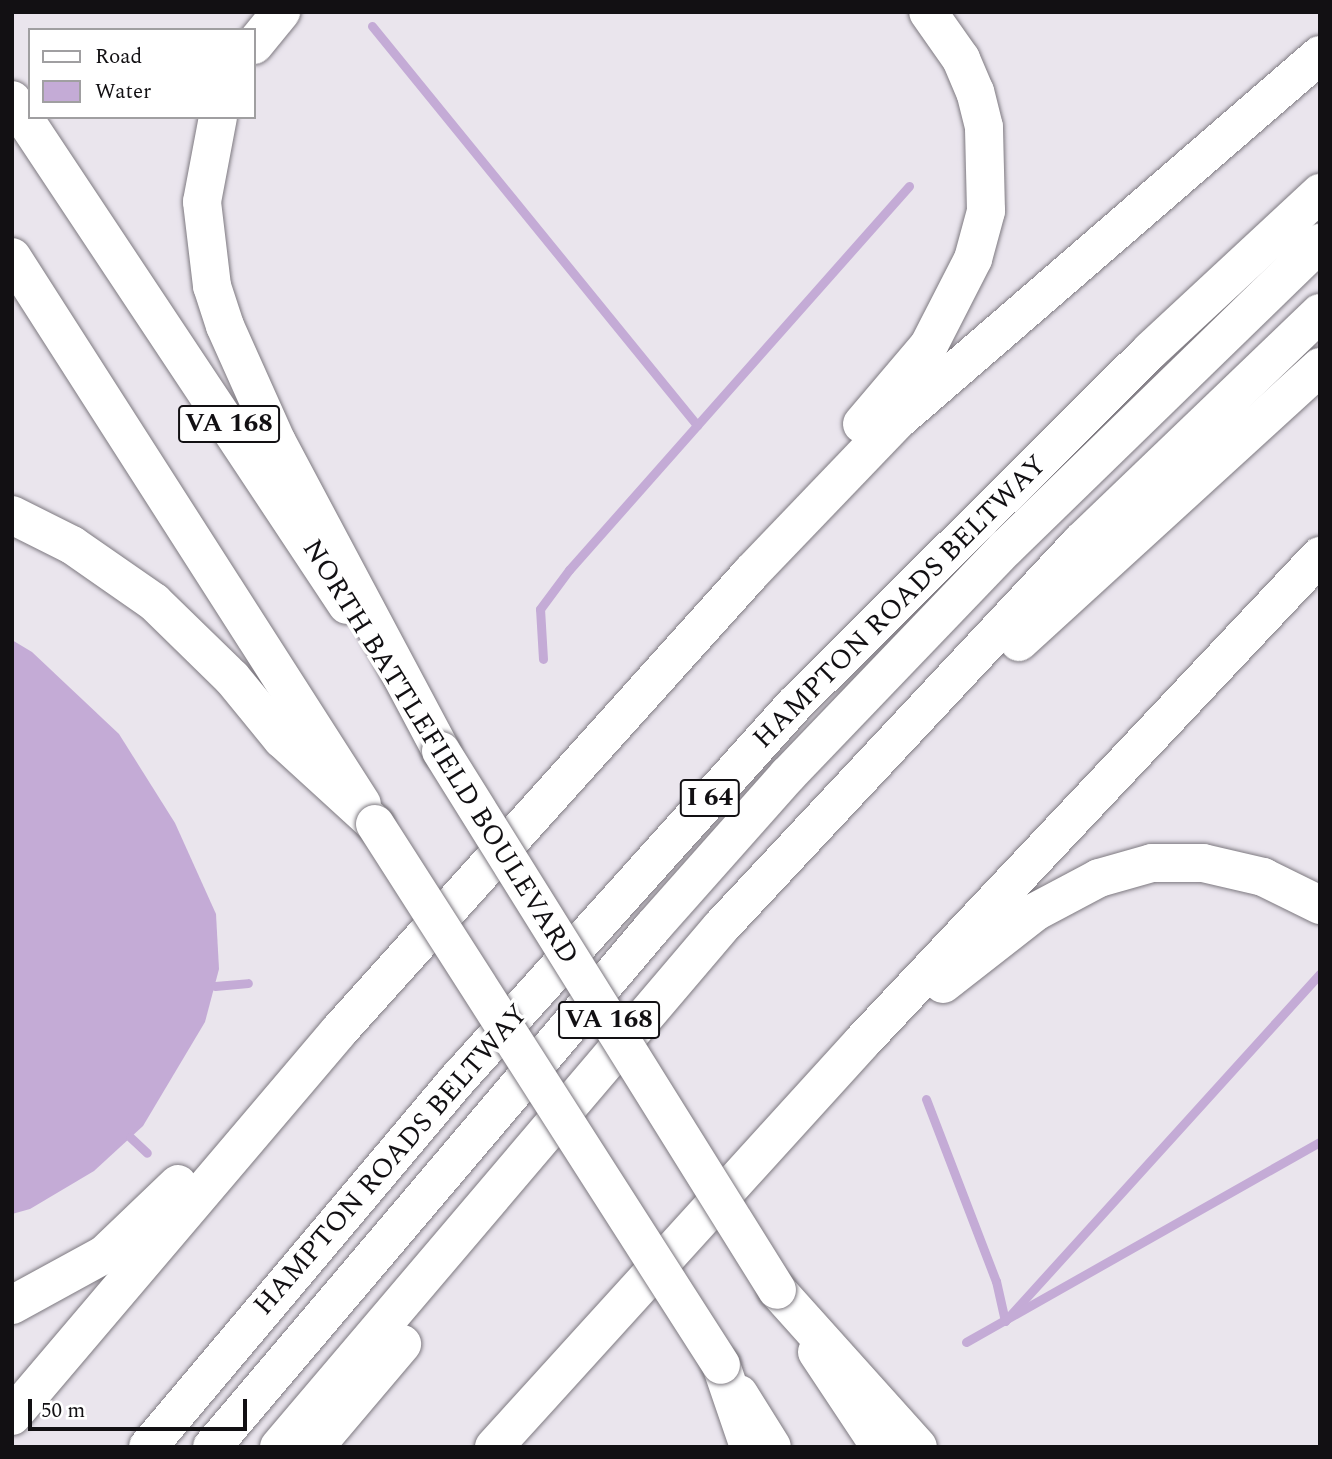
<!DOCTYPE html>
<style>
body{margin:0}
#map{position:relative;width:1332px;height:1459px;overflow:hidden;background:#eae5ed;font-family:Spectral,serif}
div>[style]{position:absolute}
.water>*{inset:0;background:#c4abd6}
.stream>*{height:9px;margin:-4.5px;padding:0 4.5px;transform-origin:4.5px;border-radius:4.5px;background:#c4abd6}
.roads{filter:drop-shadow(0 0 2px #7d7980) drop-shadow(0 0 2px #7d7980)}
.primary>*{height:38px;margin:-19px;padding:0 19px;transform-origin:19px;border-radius:19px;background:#fff}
.highway>*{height:38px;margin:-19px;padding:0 19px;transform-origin:19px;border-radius:19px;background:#fff}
.bridges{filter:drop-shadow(0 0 2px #7d7980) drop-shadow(0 0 2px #7d7980)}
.primary-bridge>*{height:38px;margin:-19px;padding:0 19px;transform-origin:19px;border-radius:19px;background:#fff}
span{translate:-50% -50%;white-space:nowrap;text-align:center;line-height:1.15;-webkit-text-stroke:7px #fff;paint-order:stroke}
.shield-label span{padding:2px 5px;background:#fff;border:2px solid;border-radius:5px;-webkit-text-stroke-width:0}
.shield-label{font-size:26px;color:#121013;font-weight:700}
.street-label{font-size:28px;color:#121013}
.frame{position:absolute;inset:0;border:14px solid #121013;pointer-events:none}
.legend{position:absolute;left:28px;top:28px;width:228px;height:91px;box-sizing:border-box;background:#fff;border:2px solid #a09fa1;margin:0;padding:9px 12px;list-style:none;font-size:21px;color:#121013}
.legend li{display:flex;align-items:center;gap:14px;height:35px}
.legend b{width:35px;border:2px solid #a09fa1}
.scale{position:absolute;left:28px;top:1399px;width:219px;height:32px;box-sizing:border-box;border:4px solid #121013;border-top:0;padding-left:9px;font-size:21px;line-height:24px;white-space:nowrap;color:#121013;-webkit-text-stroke:5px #fff;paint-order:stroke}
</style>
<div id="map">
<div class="water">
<i style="clip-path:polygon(12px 640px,32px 652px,119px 734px,175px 823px,216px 914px,219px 969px,205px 1022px,143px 1126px,94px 1171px,30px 1209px,12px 1214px)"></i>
</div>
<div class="stream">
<i style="left:372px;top:26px;width:515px;rotate:50.84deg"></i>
<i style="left:543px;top:659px;width:50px;rotate:-93.4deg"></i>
<i style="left:540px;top:609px;width:49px;rotate:-53.4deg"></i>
<i style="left:569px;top:570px;width:513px;rotate:-48.48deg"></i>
<i style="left:215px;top:986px;width:33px;rotate:-5deg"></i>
<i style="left:926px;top:1099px;width:195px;rotate:69deg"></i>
<i style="left:996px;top:1281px;width:41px;rotate:77.3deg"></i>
<i style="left:130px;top:1137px;width:23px;rotate:43deg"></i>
<i style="left:1005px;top:1321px;width:469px;rotate:-47.8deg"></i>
<i style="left:966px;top:1342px;width:407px;rotate:-29.5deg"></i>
</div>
<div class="roads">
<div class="primary">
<i style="left:12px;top:100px;width:606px;rotate:56.44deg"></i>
<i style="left:12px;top:257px;width:649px;rotate:57.39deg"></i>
<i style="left:817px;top:1352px;width:114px;rotate:56.4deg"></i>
<i style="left:739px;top:1394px;width:62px;rotate:58.1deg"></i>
</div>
<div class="highway">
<i style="left:254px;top:45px;width:43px;rotate:-50.7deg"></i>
<i style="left:218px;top:117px;width:86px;rotate:100.7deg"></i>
<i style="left:202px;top:202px;width:85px;rotate:83.2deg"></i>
<i style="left:212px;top:286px;width:42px;rotate:72deg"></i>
<i style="left:225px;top:326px;width:127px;rotate:65.9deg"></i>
<i style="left:277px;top:442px;width:350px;rotate:62deg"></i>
<i style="left:862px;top:424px;width:104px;rotate:-49.7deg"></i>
<i style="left:929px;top:345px;width:97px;rotate:-62.9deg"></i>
<i style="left:973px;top:259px;width:50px;rotate:-74.8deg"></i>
<i style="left:986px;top:211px;width:84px;rotate:-91.4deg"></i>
<i style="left:984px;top:127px;width:36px;rotate:-104deg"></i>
<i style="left:975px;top:92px;width:36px;rotate:-113deg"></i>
<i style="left:961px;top:59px;width:57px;rotate:-125.1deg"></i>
<i style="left:12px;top:515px;width:67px;rotate:26.6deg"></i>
<i style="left:72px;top:545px;width:100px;rotate:34.8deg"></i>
<i style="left:154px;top:602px;width:109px;rotate:44.3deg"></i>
<i style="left:232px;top:678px;width:79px;rotate:50.7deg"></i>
<i style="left:282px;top:739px;width:126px;rotate:42.4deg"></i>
<i style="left:1019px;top:642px;width:408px;rotate:-42.4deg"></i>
<i style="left:943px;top:984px;width:117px;rotate:-38deg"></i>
<i style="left:1035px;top:912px;width:72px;rotate:-28deg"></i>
<i style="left:1099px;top:878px;width:55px;rotate:-15.8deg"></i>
<i style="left:1152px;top:863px;width:51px"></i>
<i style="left:1203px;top:863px;width:62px;rotate:13.1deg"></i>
<i style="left:1263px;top:877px;width:64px;rotate:26.2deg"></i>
<i style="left:777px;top:1290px;width:211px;rotate:48.1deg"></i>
<i style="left:12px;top:1305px;width:106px;rotate:-28.7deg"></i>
<i style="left:105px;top:1254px;width:101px;rotate:-43.8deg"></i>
<i style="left:721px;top:1365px;width:87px;rotate:71.1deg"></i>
<i style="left:12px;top:1416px;width:505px;rotate:-49.66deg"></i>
<i style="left:339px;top:1031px;width:617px;rotate:-48.02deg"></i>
<i style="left:752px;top:572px;width:211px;rotate:-46.2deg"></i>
<i style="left:898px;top:420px;width:558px;rotate:-40.86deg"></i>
<i style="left:148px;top:1447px;width:483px;rotate:-49.9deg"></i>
<i style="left:459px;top:1078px;width:501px;rotate:-48.07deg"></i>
<i style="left:794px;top:705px;width:503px;rotate:-44.84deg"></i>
<i style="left:1151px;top:350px;width:231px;rotate:-42.9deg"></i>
<i style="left:212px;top:1447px;width:682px;rotate:-49.7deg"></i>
<i style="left:653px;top:927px;width:203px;rotate:-48.4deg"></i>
<i style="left:788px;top:775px;width:315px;rotate:-46.2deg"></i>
<i style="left:1006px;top:548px;width:438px;rotate:-44.2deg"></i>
<i style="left:279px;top:1447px;width:682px;rotate:-49.64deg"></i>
<i style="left:721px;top:927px;width:527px;rotate:-46.92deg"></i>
<i style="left:1081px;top:542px;width:331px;rotate:-43.8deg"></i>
<i style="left:315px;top:1447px;width:135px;rotate:-49.8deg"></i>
<i style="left:494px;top:1447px;width:547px;rotate:-47.74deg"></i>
<i style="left:862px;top:1042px;width:668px;rotate:-46.7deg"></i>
</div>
</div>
<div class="bridges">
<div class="primary-bridge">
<i style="left:441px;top:751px;width:635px;rotate:58.06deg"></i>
<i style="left:375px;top:824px;width:642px;rotate:57.4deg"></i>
</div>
</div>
<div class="shield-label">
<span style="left:229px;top:424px">VA 168</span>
<span style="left:710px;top:798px">I 64</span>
<span style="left:609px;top:1020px">VA 168</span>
</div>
<div class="street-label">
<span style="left:900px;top:602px;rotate:-45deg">HAMPTON ROADS BELTWAY</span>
<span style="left:440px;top:752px;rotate:58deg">NORTH BATTLEFIELD BOULEVARD</span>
<span style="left:391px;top:1160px;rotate:-49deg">HAMPTON ROADS BELTWAY</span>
</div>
<div class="frame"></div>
<ul class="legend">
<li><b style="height:9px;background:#fff"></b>Road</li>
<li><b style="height:19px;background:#c4abd6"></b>Water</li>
</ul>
<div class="scale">50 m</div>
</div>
